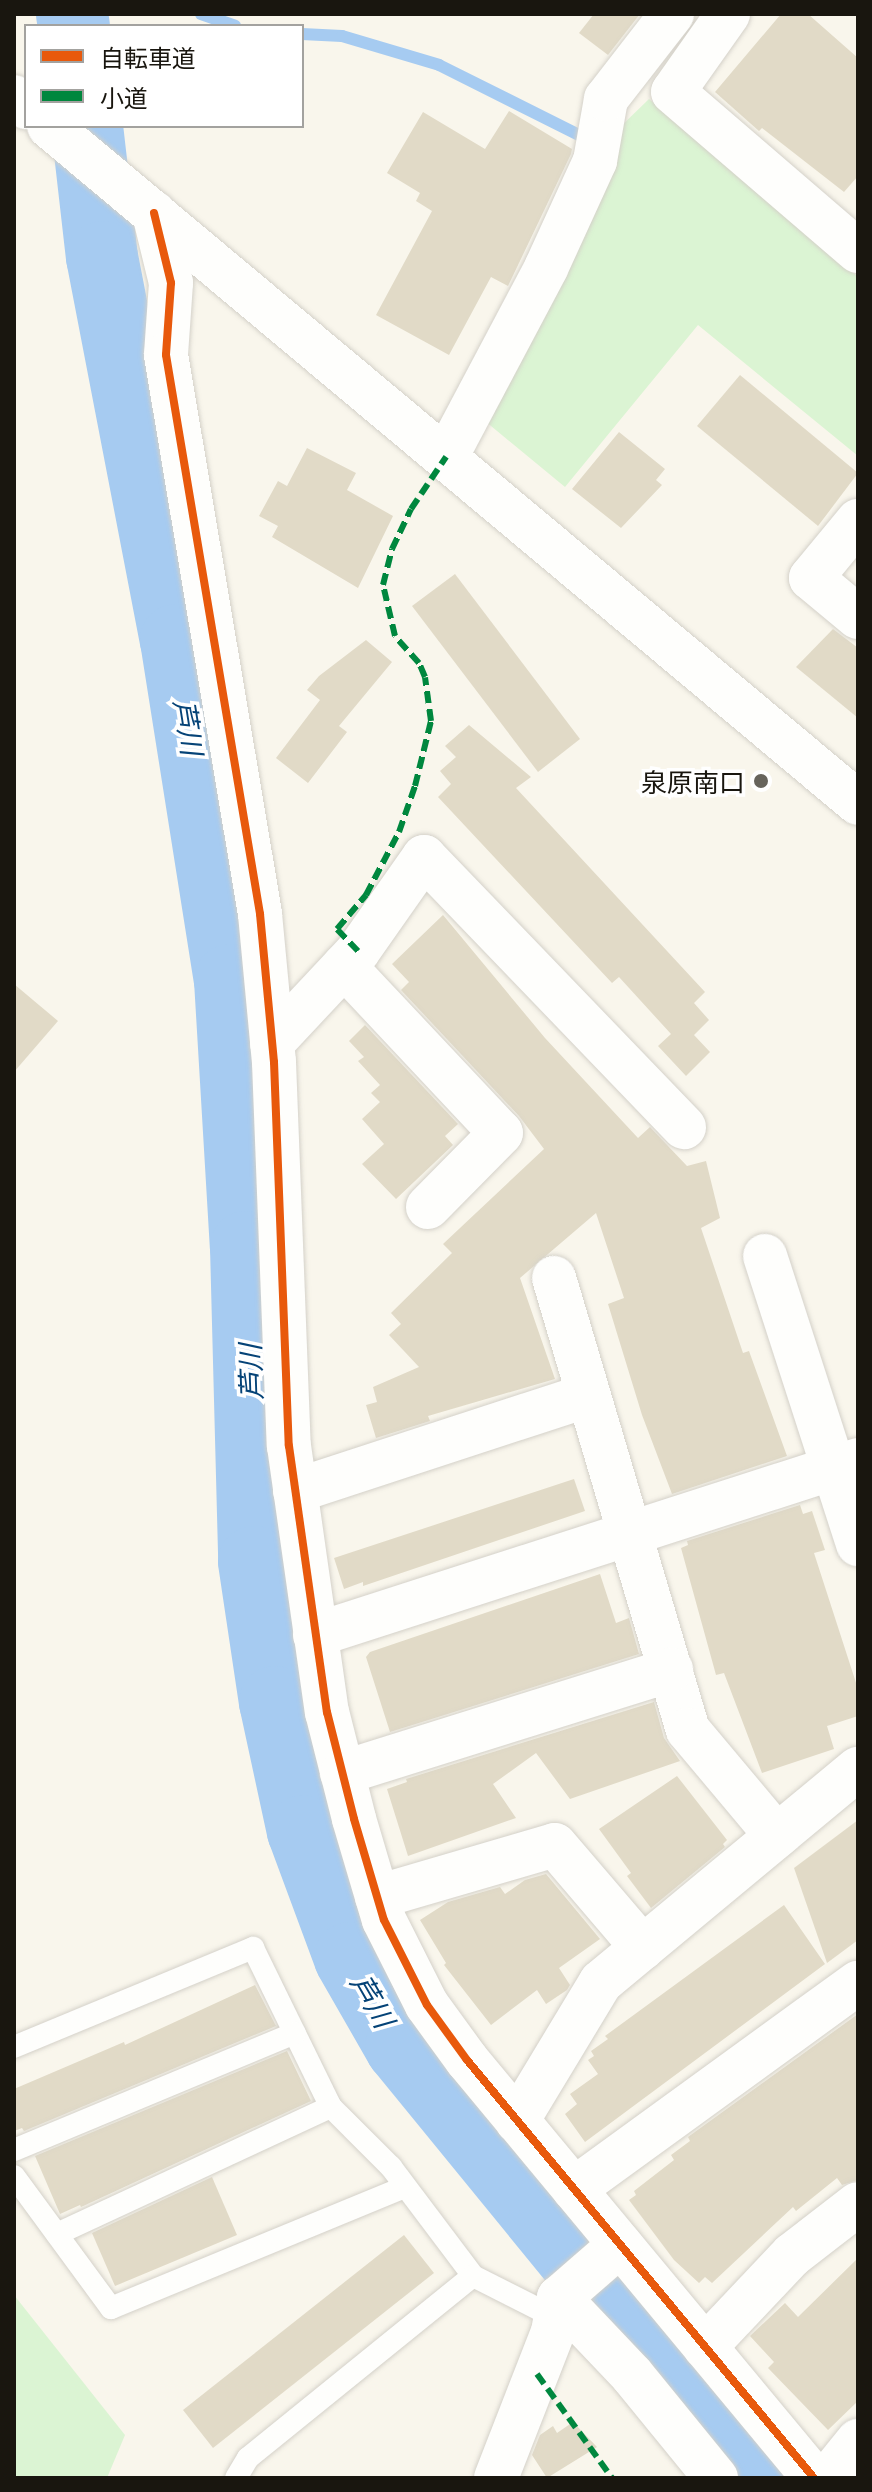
<!DOCTYPE html>
<meta charset="utf-8">
<style>
body{margin:0}
#map{position:relative;width:872px;height:2492px;overflow:hidden;background:#f9f6ec;font-family:Literata,"Noto Sans JP",serif}
div>[style]{position:absolute}
.green>*{inset:0;background:#dbf4d3}
.stream>*{height:12px;margin:-6px;padding:0 6px;transform-origin:6px;border-radius:6px;background:#a6cbf1}
.river>*{height:72px;margin:-36px;padding:0 36px;transform-origin:36px;border-radius:36px;background:#a6cbf1}
.building>*{inset:0;background:#e1dac7}
.roads{filter:drop-shadow(0 0 2px #d4d1c9) drop-shadow(0 0 2px #d4d1c9)}
.lane>*{height:22px;margin:-11px;padding:0 11px;transform-origin:11px;border-radius:11px;background:#fefefc}
.street>*{height:44px;margin:-22px;padding:0 22px;transform-origin:22px;border-radius:22px;background:#fefefc}
.secondary>*{height:44px;margin:-22px;padding:0 22px;transform-origin:22px;border-radius:22px;background:#fefefc}
.quiet>*{height:6px;margin-top:-3px;transform-origin:0;background:repeating-linear-gradient(90deg,#00873e 0 12px,transparent 0 18px)}
.cycleway>*{height:8px;margin:-4px;padding:0 4px;transform-origin:4px;border-radius:4px;background:#e8590c}
.dots>*{width:22px;height:22px;translate:-50% -50%;box-sizing:border-box;border:4px solid #fff;border-radius:50%}
span{translate:-50% -50%;white-space:nowrap;text-align:center;line-height:1.15;-webkit-text-stroke:7px #fff;paint-order:stroke}
.poi-label{font-size:26px;color:#19160f}
.right{translate:-100% -50%;text-align:right}
.water-label{font-size:28px;color:#054377;font-style:italic}
.frame{position:absolute;inset:0;border:16px solid #19160f;pointer-events:none}
.legend{position:absolute;left:24px;top:24px;width:280px;height:104px;box-sizing:border-box;background:#fff;border:2px solid #a3a29f;margin:0;padding:10px 14px;list-style:none;font-size:24px;color:#19160f}
.legend li{display:flex;align-items:center;gap:16px;height:40px}
.legend b{width:40px;border:2px solid #a3a29f}
</style>
<div id="map">
<div class="green">
<i style="clip-path:polygon(649px 99px,858px 277px,858px 456px,698px 325px,565px 487px,485px 421px,615px 132px)"></i>
<i style="clip-path:polygon(14px 2295px,125px 2435px,107px 2478px,14px 2478px)"></i>
</div>
<div class="stream">
<i style="left:201px;top:14px;width:36px;rotate:19deg"></i>
<i style="left:302px;top:34px;width:40px;rotate:2.9deg"></i>
<i style="left:342px;top:36px;width:101px;rotate:16.6deg"></i>
<i style="left:439px;top:65px;width:159px;rotate:26.6deg"></i>
<i style="left:581px;top:136px;width:9px;rotate:-13deg"></i>
</div>
<div class="river">
<i style="left:72px;top:14px;width:12px;rotate:81deg"></i>
<i style="left:87px;top:126px;width:132px;rotate:83.5deg"></i>
<i style="left:102px;top:257px;width:390px;rotate:79.1deg"></i>
<i style="left:176px;top:640px;width:344px;rotate:81deg"></i>
<i style="left:230px;top:980px;width:267px;rotate:86.6deg"></i>
<i style="left:246px;top:1247px;width:315px;rotate:88.5deg"></i>
<i style="left:254px;top:1562px;width:142px;rotate:81.5deg"></i>
<i style="left:275px;top:1702px;width:132px;rotate:77.8deg"></i>
<i style="left:303px;top:1831px;width:135px;rotate:69.7deg"></i>
<i style="left:350px;top:1958px;width:103px;rotate:60.2deg"></i>
<i style="left:401px;top:2047px;width:556px;rotate:50.76deg"></i>
</div>
<div class="building">
<i style="clip-path:polygon(594px 14px,640px 14px,608px 55px,579px 33px)"></i>
<i style="clip-path:polygon(781px 14px,808px 14px,858px 58px,858px 176px,844px 192px,762px 128px,759px 131px,715px 92px)"></i>
<i style="clip-path:polygon(509px 111px,572px 149px,571px 154px,508px 286px,491px 277px,449px 355px,376px 315px,432px 211px,416px 201px,420px 193px,387px 173px,423px 112px,485px 149px)"></i>
<i style="clip-path:polygon(740px 375px,858px 473px,818px 526px,697px 426px)"></i>
<i style="clip-path:polygon(619px 432px,665px 469px,656px 480px,662px 485px,621px 528px,572px 489px)"></i>
<i style="clip-path:polygon(307px 448px,356px 473px,347px 490px,393px 516px,358px 588px,272px 537px,278px 526px,259px 516px,278px 481px,287px 486px)"></i>
<i style="clip-path:polygon(455px 574px,580px 739px,538px 772px,412px 606px)"></i>
<i style="clip-path:polygon(833px 629px,858px 648px,858px 718px,796px 667px)"></i>
<i style="clip-path:polygon(366px 640px,392px 662px,339px 726px,347px 732px,308px 783px,276px 758px,320px 700px,307px 690px,319px 676px)"></i>
<i style="clip-path:polygon(469px 725px,531px 777px,516px 788px,705px 992px,694px 1003px,709px 1020px,694px 1035px,710px 1052px,686px 1076px,658px 1046px,671px 1034px,619px 977px,612px 983px,438px 797px,451px 784px,440px 771px,456px 757px,445px 746px)"></i>
<i style="clip-path:polygon(443px 915px,545px 1038px,638px 1138px,650px 1127px,687px 1166px,706px 1161px,720px 1218px,701px 1228px,743px 1353px,749px 1351px,787px 1456px,672px 1494px,642px 1415px,608px 1304px,624px 1298px,596px 1213px,520px 1278px,555px 1379px,428px 1416px,430px 1421px,376px 1438px,366px 1405px,377px 1402px,373px 1387px,419px 1367px,389px 1335px,401px 1324px,391px 1313px,452px 1253px,443px 1244px,544px 1149px,519px 1116px,401px 990px,409px 982px,392px 964px)"></i>
<i style="clip-path:polygon(14px 984px,58px 1021px,14px 1072px)"></i>
<i style="clip-path:polygon(365px 1025px,458px 1124px,445px 1136px,453px 1145px,396px 1199px,362px 1164px,384px 1144px,362px 1119px,380px 1102px,371px 1093px,380px 1085px,358px 1061px,364px 1057px,349px 1041px)"></i>
<i style="clip-path:polygon(574px 1479px,585px 1511px,363px 1586px,363px 1582px,344px 1589px,334px 1558px)"></i>
<i style="clip-path:polygon(800px 1505px,803px 1514px,812px 1511px,825px 1550px,814px 1553px,858px 1689px,858px 1716px,827px 1726px,834px 1749px,762px 1773px,724px 1673px,716px 1675px,681px 1548px,688px 1545px,687px 1541px)"></i>
<i style="clip-path:polygon(600px 1574px,616px 1623px,629px 1618px,639px 1654px,390px 1732px,366px 1657px,370px 1652px)"></i>
<i style="clip-path:polygon(654px 1702px,664px 1738px,680px 1761px,570px 1799px,536px 1753px,493px 1784px,516px 1818px,408px 1856px,387px 1789px,407px 1782px,406px 1779px)"></i>
<i style="clip-path:polygon(677px 1776px,727px 1840px,723px 1844px,725px 1847px,651px 1908px,627px 1876px,631px 1873px,599px 1829px)"></i>
<i style="clip-path:polygon(858px 1820px,858px 1940px,827px 1963px,794px 1868px)"></i>
<i style="clip-path:polygon(546px 1874px,600px 1939px,559px 1968px,570px 1985px,567px 1990px,546px 2004px,537px 1990px,491px 2025px,444px 1965px,446px 1963px,420px 1920px,448px 1902px,500px 1887px,505px 1894px,525px 1880px)"></i>
<i style="clip-path:polygon(784px 1905px,825px 1964px,585px 2142px,565px 2114px,577px 2104px,570px 2094px,598px 2074px,588px 2060px,594px 2056px,591px 2051px,608px 2039px,605px 2036px)"></i>
<i style="clip-path:polygon(255px 1985px,276px 2026px,24px 2131px,22px 2128px,14px 2131px,14px 2089px,124px 2042px,125px 2045px)"></i>
<i style="clip-path:polygon(858px 2014px,858px 2180px,842px 2185px,837px 2178px,796px 2211px,793px 2207px,712px 2283px,705px 2277px,699px 2283px,674px 2260px,629px 2200px,636px 2195px,634px 2191px,674px 2160px,671px 2155px,690px 2141px,688px 2137px)"></i>
<i style="clip-path:polygon(287px 2051px,311px 2101px,81px 2207px,80px 2205px,60px 2214px,35px 2156px)"></i>
<i style="clip-path:polygon(212px 2177px,237px 2235px,115px 2286px,92px 2233px)"></i>
<i style="clip-path:polygon(404px 2235px,434px 2273px,213px 2448px,183px 2410px)"></i>
<i style="clip-path:polygon(858px 2258px,858px 2401px,828px 2430px,768px 2368px,774px 2362px,750px 2336px,785px 2303px,798px 2317px)"></i>
<i style="clip-path:polygon(573px 2422px,597px 2447px,547px 2478px,532px 2455px,540px 2435px,553px 2426px,557px 2433px)"></i>
</div>
<div class="roads">
<div class="lane">
<i style="left:14px;top:2047px;width:259px;rotate:-22.5deg"></i>
<i style="left:253px;top:1948px;width:177px;rotate:63.9deg"></i>
<i style="left:331px;top:2107px;width:85px;rotate:45deg"></i>
<i style="left:391px;top:2167px;width:136px;rotate:53deg"></i>
<i style="left:473px;top:2276px;width:93px;rotate:26.8deg"></i>
<i style="left:14px;top:2150px;width:304px;rotate:-22.6deg"></i>
<i style="left:14px;top:2176px;width:164px;rotate:53.7deg"></i>
<i style="left:111px;top:2308px;width:318px;rotate:-22.4deg"></i>
<i style="left:57px;top:2234px;width:302px;rotate:-24.9deg"></i>
<i style="left:236px;top:2478px;width:23px;rotate:-59deg"></i>
<i style="left:248px;top:2458px;width:289px;rotate:-39deg"></i>
</div>
<div class="street">
<i style="left:728px;top:14px;width:95px;rotate:125.2deg"></i>
<i style="left:673px;top:92px;width:244px;rotate:40.7deg"></i>
<i style="left:154px;top:213px;width:72px;rotate:76.3deg"></i>
<i style="left:171px;top:283px;width:72px;rotate:94deg"></i>
<i style="left:166px;top:355px;width:567px;rotate:80.45deg"></i>
<i style="left:260px;top:914px;width:149px;rotate:84.6deg"></i>
<i style="left:274px;top:1062px;width:384px;rotate:87.8deg"></i>
<i style="left:289px;top:1446px;width:269px;rotate:81.9deg"></i>
<i style="left:327px;top:1712px;width:110px;rotate:75.8deg"></i>
<i style="left:354px;top:1819px;width:105px;rotate:73.5deg"></i>
<i style="left:384px;top:1920px;width:95px;rotate:63.2deg"></i>
<i style="left:427px;top:2005px;width:68px;rotate:54deg"></i>
<i style="left:467px;top:2060px;width:543px;rotate:50.3deg"></i>
<i style="left:446px;top:457px;width:214px;rotate:-62.1deg"></i>
<i style="left:546px;top:268px;width:118px;rotate:-65.4deg"></i>
<i style="left:595px;top:161px;width:63px;rotate:-79.9deg"></i>
<i style="left:606px;top:99px;width:108px;rotate:-52.2deg"></i>
<i style="left:858px;top:521px;width:74px;rotate:129.5deg"></i>
<i style="left:811px;top:578px;width:61px;rotate:39.7deg"></i>
<i style="left:344px;top:966px;width:229px;rotate:46.8deg"></i>
<i style="left:501px;top:1133px;width:104px;rotate:134.6deg"></i>
<i style="left:272px;top:1043px;width:126px;rotate:-46.9deg"></i>
<i style="left:358px;top:951px;width:115px;rotate:-54.9deg"></i>
<i style="left:424px;top:857px;width:375px;rotate:46.1deg"></i>
<i style="left:765px;top:1256px;width:303px;rotate:72.1deg"></i>
<i style="left:554px;top:1278px;width:471px;rotate:73.5deg"></i>
<i style="left:688px;top:1730px;width:138px;rotate:50deg"></i>
<i style="left:295px;top:1491px;width:308px;rotate:-18.1deg"></i>
<i style="left:315px;top:1635px;width:571px;rotate:-17.86deg"></i>
<i style="left:342px;top:1773px;width:345px;rotate:-17.4deg"></i>
<i style="left:377px;top:1897px;width:185px;rotate:-16.3deg"></i>
<i style="left:555px;top:1845px;width:135px;rotate:49.5deg"></i>
<i style="left:517px;top:2121px;width:162px;rotate:-58.9deg"></i>
<i style="left:601px;top:1982px;width:334px;rotate:-39.7deg"></i>
<i style="left:574px;top:2189px;width:351px;rotate:-36deg"></i>
<i style="left:559px;top:2298px;width:106px;rotate:46.5deg"></i>
<i style="left:632px;top:2375px;width:133px;rotate:50.8deg"></i>
<i style="left:559px;top:2298px;width:81px;rotate:-41deg"></i>
<i style="left:705px;top:2347px;width:127px;rotate:-46.6deg"></i>
<i style="left:792px;top:2255px;width:83px;rotate:-37.7deg"></i>
<i style="left:496px;top:2478px;width:157px;rotate:-68.7deg"></i>
<i style="left:553px;top:2332px;width:35px;rotate:-80deg"></i>
<i style="left:828px;top:2478px;width:48px;rotate:-51deg"></i>
</div>
<div class="secondary">
<i style="left:14px;top:97px;width:16px;rotate:40deg"></i>
<i style="left:49px;top:126px;width:1055px;rotate:39.92deg"></i>
</div>
</div>
<div class="quiet">
<i style="left:358px;top:951px;width:30px;rotate:-134deg"></i>
<i style="left:337px;top:929px;width:45px;rotate:-49.5deg"></i>
<i style="left:366px;top:895px;width:71px;rotate:-62.4deg"></i>
<i style="left:399px;top:832px;width:49px;rotate:-70.8deg"></i>
<i style="left:415px;top:786px;width:67px;rotate:-76.2deg"></i>
<i style="left:431px;top:721px;width:44px;rotate:-97.8deg"></i>
<i style="left:425px;top:677px;width:15px;rotate:-113deg"></i>
<i style="left:419px;top:663px;width:36px;rotate:-132deg"></i>
<i style="left:395px;top:636px;width:52px;rotate:-103.2deg"></i>
<i style="left:383px;top:585px;width:37px;rotate:-76deg"></i>
<i style="left:392px;top:549px;width:44px;rotate:-64.6deg"></i>
<i style="left:411px;top:509px;width:63px;rotate:-56.1deg"></i>
<i style="left:537px;top:2374px;width:128px;rotate:54.2deg"></i>
</div>
<div class="cycleway">
<i style="left:154px;top:213px;width:72px;rotate:76.3deg"></i>
<i style="left:171px;top:283px;width:72px;rotate:94deg"></i>
<i style="left:166px;top:355px;width:567px;rotate:80.45deg"></i>
<i style="left:260px;top:914px;width:149px;rotate:84.6deg"></i>
<i style="left:274px;top:1062px;width:384px;rotate:87.8deg"></i>
<i style="left:289px;top:1446px;width:269px;rotate:81.9deg"></i>
<i style="left:327px;top:1712px;width:110px;rotate:75.8deg"></i>
<i style="left:354px;top:1819px;width:105px;rotate:73.5deg"></i>
<i style="left:384px;top:1920px;width:95px;rotate:63.2deg"></i>
<i style="left:427px;top:2005px;width:68px;rotate:54deg"></i>
<i style="left:467px;top:2060px;width:543px;rotate:50.3deg"></i>
</div>
<div class="dots">
<i style="left:761px;top:781px;background:#67645c"></i>
</div>
<div class="poi-label">
<span class="right" style="left:745px;top:781px">泉原南口</span>
</div>
<div class="water-label">
<span style="left:190px;top:727px;rotate:81deg">芦川</span>
<span style="left:249px;top:1372px;rotate:-92deg">芦川</span>
<span style="left:374px;top:2000px;rotate:60deg">芦川</span>
</div>
<div class="frame"></div>
<ul class="legend">
<li><b style="height:10px;background:#e8590c"></b>自転車道</li>
<li><b style="height:10px;background:#00873e"></b>小道</li>
</ul>
</div>
